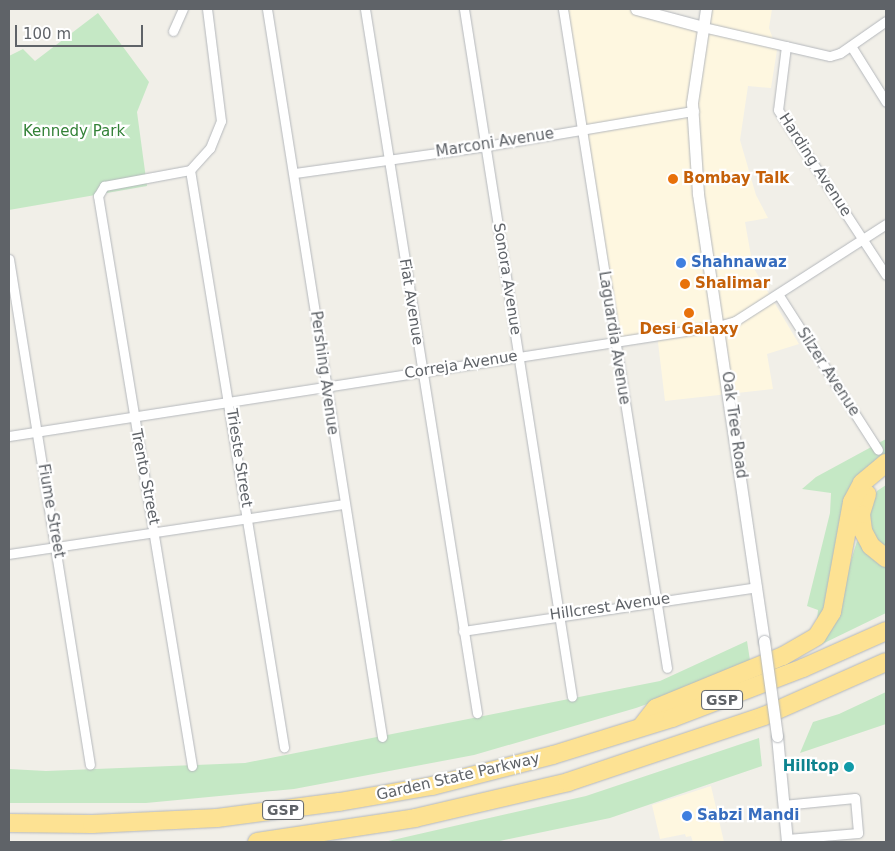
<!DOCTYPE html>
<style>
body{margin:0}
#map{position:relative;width:895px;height:851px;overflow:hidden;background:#f1efe8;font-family:"DejaVu Sans",sans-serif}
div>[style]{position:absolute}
.commercial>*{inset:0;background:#fef7e0}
.green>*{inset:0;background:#c5e8c5}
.roads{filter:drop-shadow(0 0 1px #b5b8bc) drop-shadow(0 0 1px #b5b8bc)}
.minor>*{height:9px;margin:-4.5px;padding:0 4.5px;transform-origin:4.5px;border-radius:4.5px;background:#fff}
.tertiary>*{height:11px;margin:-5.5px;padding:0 5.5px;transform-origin:5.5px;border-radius:5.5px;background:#fff}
.motorway>*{height:18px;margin:-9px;padding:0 9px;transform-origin:9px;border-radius:9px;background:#fde293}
.bridges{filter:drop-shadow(0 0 1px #b5b8bc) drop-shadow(0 0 1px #b5b8bc)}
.tertiary-bridge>*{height:11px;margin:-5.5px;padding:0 5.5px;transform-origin:5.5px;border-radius:5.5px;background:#fff}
.dots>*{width:14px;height:14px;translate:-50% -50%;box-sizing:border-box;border:2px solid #fff;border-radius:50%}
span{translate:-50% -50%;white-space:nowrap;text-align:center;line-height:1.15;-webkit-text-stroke:4.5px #fff;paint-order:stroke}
.shield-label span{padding:1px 4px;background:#fff;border:1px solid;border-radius:4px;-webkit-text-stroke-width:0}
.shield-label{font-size:14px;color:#5f6368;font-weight:700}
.park-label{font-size:15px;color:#348238}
.street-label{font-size:15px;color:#5f6368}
.food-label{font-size:15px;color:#c56008;font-weight:700}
.left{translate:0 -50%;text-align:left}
.shop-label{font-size:15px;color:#366cbe;font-weight:700}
.culture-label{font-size:15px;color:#0d838f;font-weight:700}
.right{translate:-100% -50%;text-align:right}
.frame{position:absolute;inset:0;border:10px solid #5f6368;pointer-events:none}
.scale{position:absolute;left:15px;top:25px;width:128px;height:22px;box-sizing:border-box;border:2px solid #5f6368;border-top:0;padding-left:6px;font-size:15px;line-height:18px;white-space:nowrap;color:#5f6368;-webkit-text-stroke:4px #fff;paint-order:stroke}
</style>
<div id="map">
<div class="commercial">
<i style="clip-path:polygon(563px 9px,636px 9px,702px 27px,706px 9px,772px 9px,769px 28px,777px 50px,771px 88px,748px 86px,740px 140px,756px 195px,768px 218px,745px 222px,753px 267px,799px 344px,767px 354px,773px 389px,665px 401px,657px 334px,615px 341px)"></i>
<i style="clip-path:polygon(711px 786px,724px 842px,693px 842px,691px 836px,686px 837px,685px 834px,660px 839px,652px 805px)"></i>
</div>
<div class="green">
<i style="clip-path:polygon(98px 13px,149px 82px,137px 112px,147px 186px,9px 210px,9px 56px,23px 49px,35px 61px)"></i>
<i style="clip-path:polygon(886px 439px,886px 454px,868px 469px,828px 602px,817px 620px,818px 610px,807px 606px,830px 513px,831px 493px,802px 489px,816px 477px)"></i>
<i style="clip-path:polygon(886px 485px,886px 551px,870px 531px,870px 505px,877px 491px)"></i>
<i style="clip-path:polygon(857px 541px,886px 565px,886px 613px,818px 646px,846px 577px)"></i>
<i style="clip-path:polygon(747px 641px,751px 667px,636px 708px,474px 755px,294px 789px,146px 803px,9px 803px,9px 769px,46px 771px,245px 763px,660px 681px)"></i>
<i style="clip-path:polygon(886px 692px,886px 724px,800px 753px,813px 722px,839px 714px)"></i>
<i style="clip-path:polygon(759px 738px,762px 766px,610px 818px,495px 842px,384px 842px,586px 796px)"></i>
</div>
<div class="roads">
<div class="minor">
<i style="left:267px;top:9px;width:737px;rotate:81.02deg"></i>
<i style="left:365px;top:9px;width:713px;rotate:80.96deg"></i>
<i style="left:464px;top:9px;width:696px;rotate:81.08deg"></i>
<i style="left:563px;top:9px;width:667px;rotate:81.03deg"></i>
<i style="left:703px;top:27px;width:130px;rotate:12.9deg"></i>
<i style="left:830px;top:56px;width:10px;rotate:-17deg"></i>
<i style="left:840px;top:53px;width:56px;rotate:-34.8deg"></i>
<i style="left:173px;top:31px;width:24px;rotate:-66deg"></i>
<i style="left:786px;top:46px;width:64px;rotate:97.1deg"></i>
<i style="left:778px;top:110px;width:197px;rotate:56.8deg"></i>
<i style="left:851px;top:46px;width:66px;rotate:58deg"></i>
<i style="left:190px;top:170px;width:585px;rotate:80.75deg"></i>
<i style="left:295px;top:173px;width:193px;rotate:-8deg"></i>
<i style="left:486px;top:146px;width:211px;rotate:-9.6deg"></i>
<i style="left:9px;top:259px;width:512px;rotate:80.91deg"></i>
<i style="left:778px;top:294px;width:185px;rotate:57.3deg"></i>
<i style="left:9px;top:436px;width:717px;rotate:-8.82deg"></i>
<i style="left:718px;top:326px;width:18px;rotate:-16deg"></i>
<i style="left:735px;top:321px;width:179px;rotate:-32.7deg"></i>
<i style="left:9px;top:554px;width:338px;rotate:-8.5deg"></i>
<i style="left:463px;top:631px;width:297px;rotate:-8.5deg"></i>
<i style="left:192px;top:766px;width:578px;rotate:-99.36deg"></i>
<i style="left:98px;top:196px;width:12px;rotate:-59deg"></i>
<i style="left:104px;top:186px;width:87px;rotate:-10.5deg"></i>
<i style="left:190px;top:170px;width:30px;rotate:-48deg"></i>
<i style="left:210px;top:148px;width:29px;rotate:-68deg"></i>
<i style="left:221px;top:121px;width:113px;rotate:-97.1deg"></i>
<i style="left:783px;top:805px;width:72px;rotate:-5.6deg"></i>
<i style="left:855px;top:798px;width:35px;rotate:85deg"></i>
<i style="left:858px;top:833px;width:71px;rotate:175.2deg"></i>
</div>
<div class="tertiary">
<i style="left:636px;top:9px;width:69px;rotate:15deg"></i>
<i style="left:706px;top:9px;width:95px;rotate:98.5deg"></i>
<i style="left:692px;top:103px;width:91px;rotate:86.2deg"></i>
<i style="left:698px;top:194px;width:452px;rotate:81.6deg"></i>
<i style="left:777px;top:736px;width:106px;rotate:84.6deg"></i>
</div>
<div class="motorway">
<i style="left:867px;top:494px;width:21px;rotate:107deg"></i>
<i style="left:861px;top:514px;width:17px;rotate:83deg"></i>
<i style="left:863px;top:531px;width:17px;rotate:62deg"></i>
<i style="left:871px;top:546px;width:19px;rotate:39deg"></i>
<i style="left:641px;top:727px;width:24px;rotate:-52deg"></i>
<i style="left:656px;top:708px;width:137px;rotate:-22.3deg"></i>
<i style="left:783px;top:656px;width:39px;rotate:-30deg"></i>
<i style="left:817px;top:636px;width:28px;rotate:-58deg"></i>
<i style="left:832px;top:612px;width:112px;rotate:-79.7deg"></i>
<i style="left:852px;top:502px;width:21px;rotate:-62deg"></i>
<i style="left:862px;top:483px;width:31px;rotate:-40deg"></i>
<i style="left:9px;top:823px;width:83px;rotate:0.7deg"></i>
<i style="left:92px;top:824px;width:125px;rotate:-2.7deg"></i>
<i style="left:217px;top:818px;width:123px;rotate:-7.5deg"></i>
<i style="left:339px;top:802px;width:94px;rotate:-9.8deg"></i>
<i style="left:432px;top:786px;width:125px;rotate:-14.4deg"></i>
<i style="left:553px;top:755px;width:125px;rotate:-17.3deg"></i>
<i style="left:672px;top:718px;width:140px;rotate:-20.9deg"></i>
<i style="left:803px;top:668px;width:91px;rotate:-24deg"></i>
<i style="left:257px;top:842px;width:160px;rotate:-8.6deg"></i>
<i style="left:415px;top:818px;width:157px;rotate:-13.2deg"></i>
<i style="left:568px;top:782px;width:207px;rotate:-18.6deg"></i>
<i style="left:764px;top:716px;width:133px;rotate:-23.9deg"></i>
</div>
</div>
<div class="bridges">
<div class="tertiary-bridge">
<i style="left:764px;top:641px;width:96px;rotate:82.2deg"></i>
</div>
</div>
<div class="dots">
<i style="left:673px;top:179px;background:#e8710a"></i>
<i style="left:681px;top:263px;background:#3f7fe0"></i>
<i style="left:685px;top:284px;background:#e8710a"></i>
<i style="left:689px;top:313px;background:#e8710a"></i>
<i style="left:849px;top:767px;background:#0f9aa8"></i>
<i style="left:687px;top:816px;background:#3f7fe0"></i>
</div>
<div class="shield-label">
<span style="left:722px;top:700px">GSP</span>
<span style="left:283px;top:810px">GSP</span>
</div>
<div class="park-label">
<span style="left:74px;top:132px">Kennedy Park</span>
</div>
<div class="street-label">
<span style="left:495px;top:143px;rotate:-9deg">Marconi Avenue</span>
<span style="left:815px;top:165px;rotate:57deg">Harding Avenue</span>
<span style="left:507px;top:279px;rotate:81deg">Sonora Avenue</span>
<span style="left:411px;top:302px;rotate:81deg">Fiat Avenue</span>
<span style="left:614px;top:338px;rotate:81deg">Laguardia Avenue</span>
<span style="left:461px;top:365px;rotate:-9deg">Correja Avenue</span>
<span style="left:828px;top:372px;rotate:57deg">Silzer Avenue</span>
<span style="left:324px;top:373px;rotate:82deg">Pershing Avenue</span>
<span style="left:734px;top:425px;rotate:82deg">Oak Tree Road</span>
<span style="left:239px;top:458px;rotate:81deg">Trieste Street</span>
<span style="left:145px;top:477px;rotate:79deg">Trento Street</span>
<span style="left:51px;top:511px;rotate:80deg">Fiume Street</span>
<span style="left:610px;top:607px;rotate:-8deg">Hillcrest Avenue</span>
<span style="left:458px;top:777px;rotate:-13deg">Garden State Parkway</span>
</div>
<div class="food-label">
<span class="left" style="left:683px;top:179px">Bombay Talk</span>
<span class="left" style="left:695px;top:284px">Shalimar</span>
<span style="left:689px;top:330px">Desi Galaxy</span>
</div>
<div class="shop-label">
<span class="left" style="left:691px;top:263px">Shahnawaz</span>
<span class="left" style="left:697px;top:816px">Sabzi Mandi</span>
</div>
<div class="culture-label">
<span class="right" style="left:839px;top:767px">Hilltop</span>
</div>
<div class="frame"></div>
<div class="scale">100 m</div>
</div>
